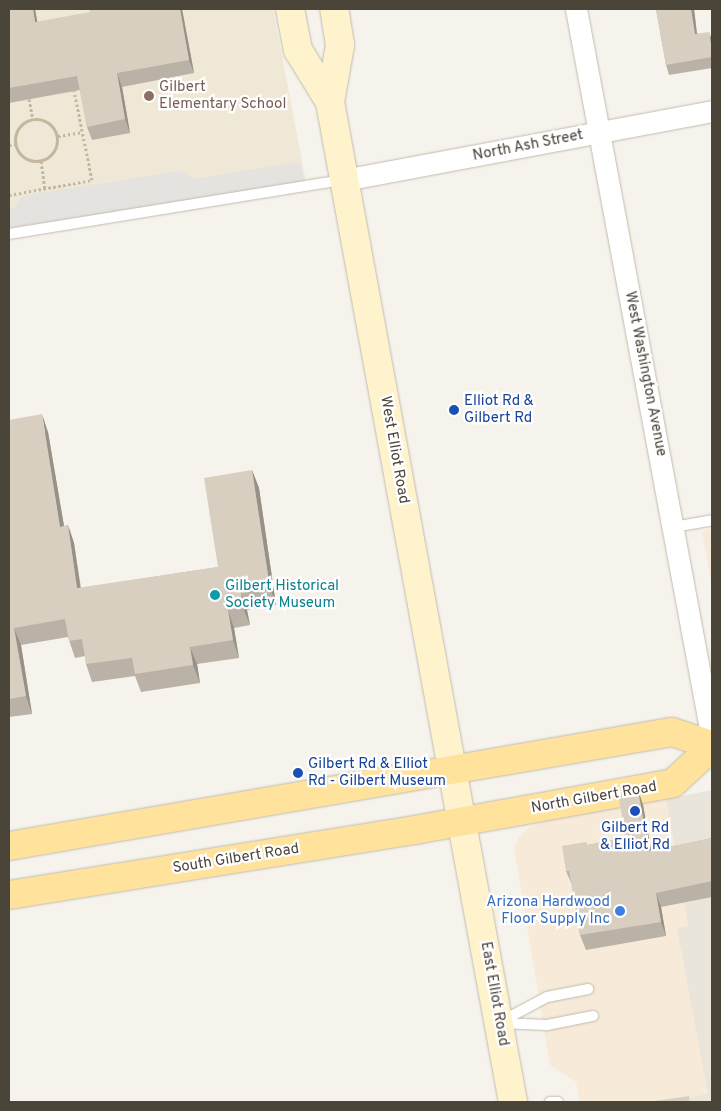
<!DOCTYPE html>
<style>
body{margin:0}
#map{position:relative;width:721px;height:1111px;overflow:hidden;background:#f6f3ec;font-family:Overpass,sans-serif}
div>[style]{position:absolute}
.residential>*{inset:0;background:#eae5da}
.commercial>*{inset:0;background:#f7ead8}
.education>*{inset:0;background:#efe8d6}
.parking>*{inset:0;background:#e5e3e0}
.path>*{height:3px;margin-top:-1.5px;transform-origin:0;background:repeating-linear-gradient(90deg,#c4b79f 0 2.5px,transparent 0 5px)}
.path>.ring{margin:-1.5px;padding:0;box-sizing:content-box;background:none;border:3px solid #c4b79f;border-radius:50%}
.roads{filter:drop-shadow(0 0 1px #c2bbae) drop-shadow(0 0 1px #c2bbae)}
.service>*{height:10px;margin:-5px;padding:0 5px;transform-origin:5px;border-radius:5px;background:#fff}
.minor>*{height:21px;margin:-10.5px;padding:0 10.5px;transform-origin:10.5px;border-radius:10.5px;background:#fff}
.secondary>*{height:28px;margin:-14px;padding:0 14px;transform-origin:14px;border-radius:14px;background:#fff3cd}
.primary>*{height:28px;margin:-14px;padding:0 14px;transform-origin:14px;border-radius:14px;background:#ffe39c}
.wall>*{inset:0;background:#bab2a6}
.shaded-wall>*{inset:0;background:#979187}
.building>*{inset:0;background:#d8cfc1}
.dots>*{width:14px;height:14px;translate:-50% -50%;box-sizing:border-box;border:2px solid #fff;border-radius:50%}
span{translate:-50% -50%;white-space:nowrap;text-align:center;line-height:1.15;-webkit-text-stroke:4.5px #fff;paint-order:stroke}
.education-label{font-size:15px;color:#785e54}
.left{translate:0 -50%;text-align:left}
.street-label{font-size:15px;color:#4b4439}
.transit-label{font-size:15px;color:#164399}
.culture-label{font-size:15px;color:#0d838f}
.shop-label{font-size:15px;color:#366cbe}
.right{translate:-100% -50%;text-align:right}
.frame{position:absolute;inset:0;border:10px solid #4b4439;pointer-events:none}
</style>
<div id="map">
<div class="residential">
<i style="clip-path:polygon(712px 790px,712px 1102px,664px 1102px,707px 1094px,676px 928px,688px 926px,666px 799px)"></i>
</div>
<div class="commercial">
<i style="clip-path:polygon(712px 529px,712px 587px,702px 531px)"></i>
<i style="clip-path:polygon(666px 799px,688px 926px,677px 928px,708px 1094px,664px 1102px,580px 1102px,576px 1082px,550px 1065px,514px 847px,520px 836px,528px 828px,542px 821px)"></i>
</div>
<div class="education">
<i style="clip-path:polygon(9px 9px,273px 9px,306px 182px,9px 227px)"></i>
</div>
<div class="parking">
<i style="clip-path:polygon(300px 162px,305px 187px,9px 228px,9px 209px,14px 208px,20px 198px,26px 195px,180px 171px,195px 179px)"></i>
</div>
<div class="path">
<i style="left:29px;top:99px;width:20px;rotate:79deg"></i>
<i class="ring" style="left:15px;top:119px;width:39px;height:39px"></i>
<i style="left:58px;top:136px;width:24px;rotate:-9deg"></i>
<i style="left:9px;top:145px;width:6px;rotate:-9deg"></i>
<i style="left:41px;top:161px;width:27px;rotate:82deg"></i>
<i style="left:9px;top:195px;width:84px;rotate:-10.2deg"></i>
<i style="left:92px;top:180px;width:91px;rotate:-101.4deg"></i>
</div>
<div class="roads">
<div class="service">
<i style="left:9px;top:234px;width:338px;rotate:-9.2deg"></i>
<i style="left:674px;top:527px;width:39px;rotate:-10deg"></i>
<i style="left:500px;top:1022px;width:53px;rotate:-28deg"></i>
<i style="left:547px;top:997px;width:42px;rotate:-11deg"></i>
<i style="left:500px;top:1023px;width:47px;rotate:2.4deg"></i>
<i style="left:547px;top:1025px;width:47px;rotate:-11.1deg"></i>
<i style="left:550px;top:1102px;width:8px"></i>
</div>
<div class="minor">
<i style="left:576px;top:9px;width:743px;rotate:79.45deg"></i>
<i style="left:344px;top:180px;width:374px;rotate:-10.6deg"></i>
</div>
<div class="secondary">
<i style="left:290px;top:9px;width:42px;rotate:79deg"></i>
<i style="left:298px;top:50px;width:61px;rotate:58.4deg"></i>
<i style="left:330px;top:102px;width:1017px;rotate:79.63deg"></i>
<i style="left:330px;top:102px;width:58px;rotate:-80deg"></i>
<i style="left:340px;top:45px;width:36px;rotate:-99deg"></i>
</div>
<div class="primary">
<i style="left:9px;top:846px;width:673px;rotate:-9.76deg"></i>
<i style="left:672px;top:732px;width:42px;rotate:18deg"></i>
<i style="left:9px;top:895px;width:411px;rotate:-9.1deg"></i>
<i style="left:415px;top:830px;width:262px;rotate:-10.3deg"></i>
<i style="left:673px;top:783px;width:53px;rotate:-42.7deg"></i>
</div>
</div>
<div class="wall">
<i style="clip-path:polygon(9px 9px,35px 9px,37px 22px,182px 9px,194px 73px,122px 87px,130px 133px,92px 140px,87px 127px,80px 90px,9px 103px)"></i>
<i style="clip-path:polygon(656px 9px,694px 9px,697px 33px,712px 40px,712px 68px,669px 75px,666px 65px)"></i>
<i style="clip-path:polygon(9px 420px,48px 432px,64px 526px,68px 525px,74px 543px,81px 588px,218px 567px,252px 470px,259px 488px,276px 605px,247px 610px,250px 625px,234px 628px,239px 658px,197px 664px,200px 683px,141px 692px,135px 676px,92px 682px,86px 664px,85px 656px,75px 658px,68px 637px,21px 645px,32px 714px,9px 717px)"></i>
<i style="clip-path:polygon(638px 790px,643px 805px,651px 851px,712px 838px,712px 897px,661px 907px,666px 936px,586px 950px,580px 935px,572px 885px,566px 871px,586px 842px,587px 845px,626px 838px)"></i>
</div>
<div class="shaded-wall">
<i style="clip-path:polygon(33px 9px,35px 9px,40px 36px,35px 22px)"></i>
<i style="clip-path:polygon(180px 9px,182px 9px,194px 73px,189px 60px)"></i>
<i style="clip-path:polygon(691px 9px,694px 9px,698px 44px,695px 34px)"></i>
<i style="clip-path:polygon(709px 32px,712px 40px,712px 51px)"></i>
<i style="clip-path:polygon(117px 73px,122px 87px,130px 133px,125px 119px)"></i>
<i style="clip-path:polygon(42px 414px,48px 432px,67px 544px,60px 527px)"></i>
<i style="clip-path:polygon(252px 470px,259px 488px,276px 605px,270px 588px)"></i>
<i style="clip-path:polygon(68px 525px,74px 543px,83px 606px,77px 588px)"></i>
<i style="clip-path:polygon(241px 592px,247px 610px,250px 625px,243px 608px)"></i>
<i style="clip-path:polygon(228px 610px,234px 628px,239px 658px,233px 640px)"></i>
<i style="clip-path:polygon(14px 628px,21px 645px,32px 714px,26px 696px)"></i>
<i style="clip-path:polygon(190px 647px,197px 664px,200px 683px,193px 665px)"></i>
<i style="clip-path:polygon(638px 790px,643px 805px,654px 866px,649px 851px)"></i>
<i style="clip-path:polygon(656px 893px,661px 907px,666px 936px,661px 922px)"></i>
</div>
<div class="building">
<i style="clip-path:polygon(9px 9px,33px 9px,35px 22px,90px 12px,89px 9px,180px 9px,189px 60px,117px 73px,125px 119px,87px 127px,77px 76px,9px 88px)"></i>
<i style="clip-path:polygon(656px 9px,691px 9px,695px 34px,709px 32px,712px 51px,712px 57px,666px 65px)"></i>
<i style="clip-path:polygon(42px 414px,60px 527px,68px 525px,77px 588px,218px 567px,204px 478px,252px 470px,270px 588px,241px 592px,243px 608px,228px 610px,233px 640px,190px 647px,193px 665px,135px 674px,132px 658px,86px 664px,82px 639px,69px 641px,65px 619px,14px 628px,26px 696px,9px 699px,9px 420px)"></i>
<i style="clip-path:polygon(638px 790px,649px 851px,712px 838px,712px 881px,656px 893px,661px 922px,580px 935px,569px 871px,566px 871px,562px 846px,586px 842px,587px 845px,626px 838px,618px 794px)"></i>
<i style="clip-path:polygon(689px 1096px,690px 1102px,648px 1102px)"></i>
</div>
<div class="dots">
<i style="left:149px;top:96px;background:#8d6e63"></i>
<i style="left:454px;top:410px;background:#1a4fb4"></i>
<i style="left:215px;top:595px;background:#0f9aa8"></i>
<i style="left:298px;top:773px;background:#1a4fb4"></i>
<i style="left:635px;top:811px;background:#1a4fb4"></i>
<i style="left:620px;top:911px;background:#3f7fe0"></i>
</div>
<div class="education-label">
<span class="left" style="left:159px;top:96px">Gilbert<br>Elementary School</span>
</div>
<div class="street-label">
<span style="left:528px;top:146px;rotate:-11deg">North Ash Street</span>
<span style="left:645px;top:374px;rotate:79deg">West Washington Avenue</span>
<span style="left:394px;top:450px;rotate:80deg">West Elliot Road</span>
<span style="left:594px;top:798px;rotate:-10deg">North Gilbert Road</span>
<span style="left:236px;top:859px;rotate:-9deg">South Gilbert Road</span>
<span style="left:494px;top:994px;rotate:80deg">East Elliot Road</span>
</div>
<div class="transit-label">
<span class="left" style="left:464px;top:410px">Elliot Rd &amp;<br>Gilbert Rd</span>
<span class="left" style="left:308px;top:773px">Gilbert Rd &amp; Elliot<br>Rd - Gilbert Museum</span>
<span style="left:635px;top:837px">Gilbert Rd<br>&amp; Elliot Rd</span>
</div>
<div class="culture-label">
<span class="left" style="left:225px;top:595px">Gilbert Historical<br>Society Museum</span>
</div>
<div class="shop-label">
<span class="right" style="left:610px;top:911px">Arizona Hardwood<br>Floor Supply Inc</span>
</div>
<div class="frame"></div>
</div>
